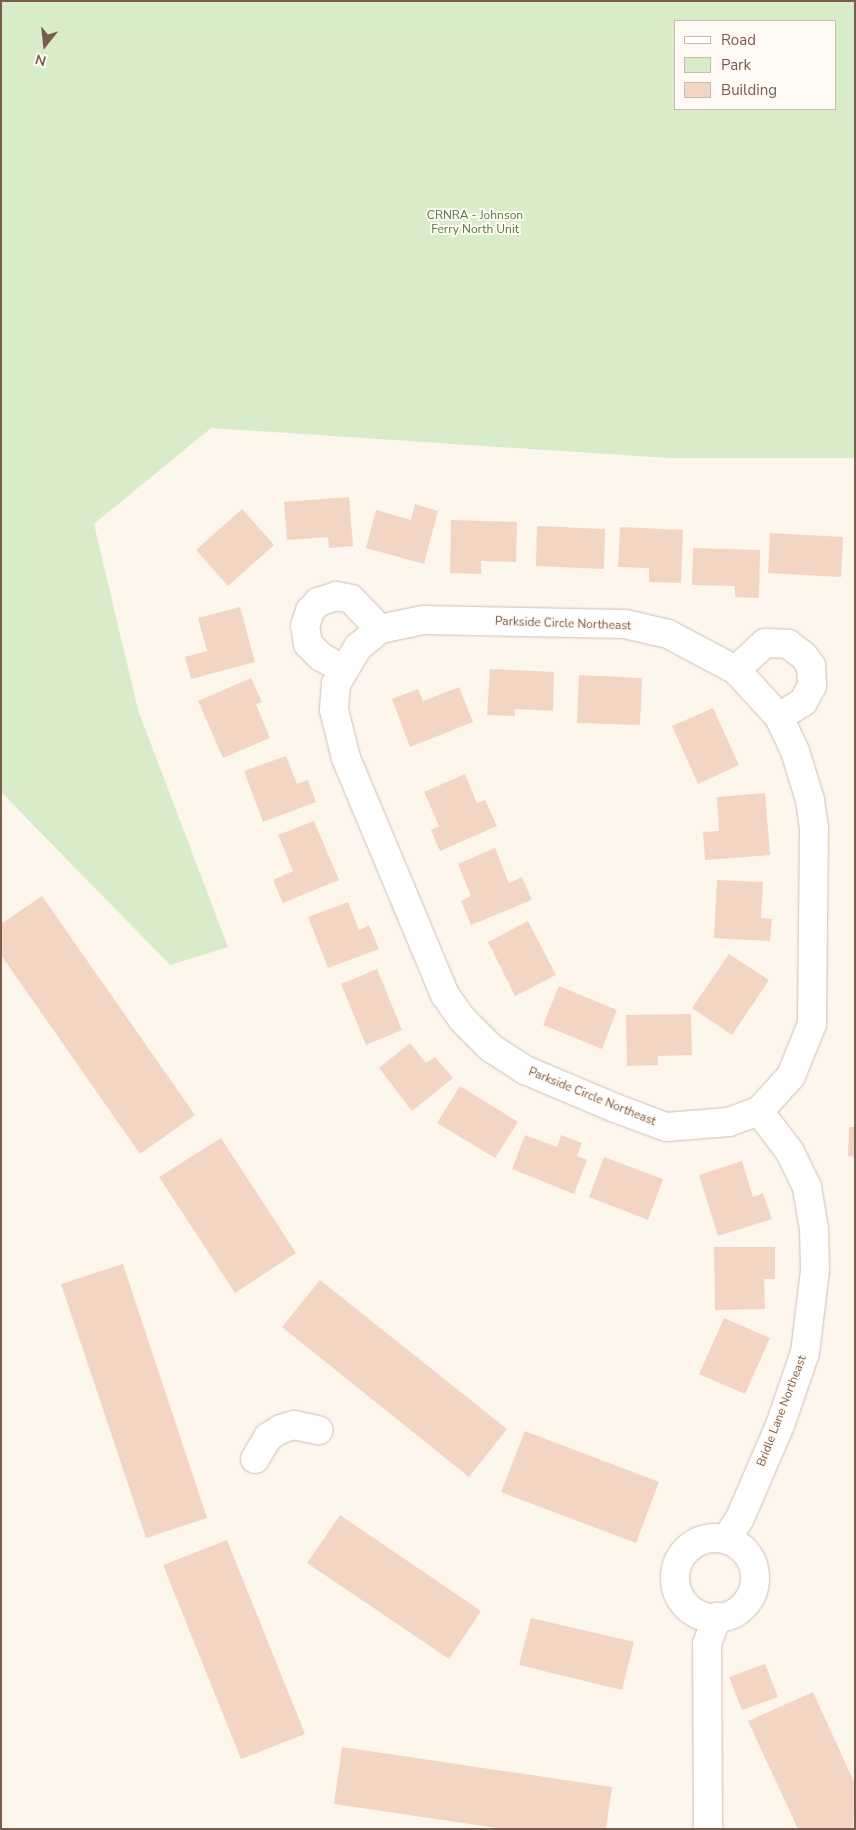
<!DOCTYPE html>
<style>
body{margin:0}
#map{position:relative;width:856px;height:1830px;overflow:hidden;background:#fdf6ec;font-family:"Nunito Sans",sans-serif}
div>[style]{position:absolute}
.green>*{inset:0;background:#d8ecc9}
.building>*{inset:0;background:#f3d5c3}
.roads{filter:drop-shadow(0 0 1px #d1beb0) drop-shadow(0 0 1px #d1beb0)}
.minor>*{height:28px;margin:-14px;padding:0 14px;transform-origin:14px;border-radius:14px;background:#fff}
.minor>.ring{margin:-14px;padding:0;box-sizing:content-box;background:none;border:28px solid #fff;border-radius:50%}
span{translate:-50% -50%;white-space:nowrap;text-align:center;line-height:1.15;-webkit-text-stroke:4px #fffaf3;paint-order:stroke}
.park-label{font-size:12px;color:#537a41}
.street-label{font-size:12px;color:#7a5c4d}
.frame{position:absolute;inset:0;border:2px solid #7a5c4d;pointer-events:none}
.legend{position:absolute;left:674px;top:20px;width:162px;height:90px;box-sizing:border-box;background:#fffaf3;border:1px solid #cabbb1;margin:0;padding:6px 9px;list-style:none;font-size:15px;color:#7a5c4d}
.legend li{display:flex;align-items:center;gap:10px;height:25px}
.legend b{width:25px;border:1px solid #cabbb1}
.north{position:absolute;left:20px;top:20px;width:50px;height:50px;-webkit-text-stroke:4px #fffaf3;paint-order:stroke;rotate:196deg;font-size:14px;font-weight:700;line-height:20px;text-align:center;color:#7a5c4d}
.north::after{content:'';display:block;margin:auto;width:18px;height:22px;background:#7a5c4d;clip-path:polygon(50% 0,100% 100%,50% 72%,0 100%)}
</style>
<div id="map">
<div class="green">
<i style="clip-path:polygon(evenodd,1px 1px,855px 1px,855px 458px,668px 458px,211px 428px,94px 524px,138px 710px,228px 947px,170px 965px,1px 792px,1px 1px,675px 21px,835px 21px,835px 109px,675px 109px,675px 21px)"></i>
</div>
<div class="building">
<i style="clip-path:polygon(349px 497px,353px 546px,329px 548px,328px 537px,287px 540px,284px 502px)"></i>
<i style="clip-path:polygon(415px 504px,438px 511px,424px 564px,366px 548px,376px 510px,411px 520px)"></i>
<i style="clip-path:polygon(242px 509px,274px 545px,228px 586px,196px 550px)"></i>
<i style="clip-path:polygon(451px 520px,517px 522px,516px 562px,481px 561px,481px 574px,450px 573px)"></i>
<i style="clip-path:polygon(537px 526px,605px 529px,604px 569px,536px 566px)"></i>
<i style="clip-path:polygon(620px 527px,683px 530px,681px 583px,649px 582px,649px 568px,618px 567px)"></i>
<i style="clip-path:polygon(770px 533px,843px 537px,841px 577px,768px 573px)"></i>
<i style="clip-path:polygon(693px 548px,760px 550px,759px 598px,735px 597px,735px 586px,692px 585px)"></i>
<i style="clip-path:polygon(240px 607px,255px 662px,191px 679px,185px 657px,207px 651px,198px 618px)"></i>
<i style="clip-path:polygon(490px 669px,554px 672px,553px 711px,515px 709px,515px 716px,487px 715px)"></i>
<i style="clip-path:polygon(579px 675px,642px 678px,640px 725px,577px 723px)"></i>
<i style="clip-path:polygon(251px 678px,262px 702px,256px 704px,270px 738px,223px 758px,198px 701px)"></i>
<i style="clip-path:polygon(459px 687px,473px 722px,410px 747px,392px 699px,418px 689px,423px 701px)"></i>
<i style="clip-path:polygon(713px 708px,739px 765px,698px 784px,672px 726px)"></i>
<i style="clip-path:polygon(286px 756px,297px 784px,308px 780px,316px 802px,263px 822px,244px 771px)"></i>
<i style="clip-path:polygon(465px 774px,477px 803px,485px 800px,497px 826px,440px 851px,431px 830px,439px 826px,424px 792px)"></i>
<i style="clip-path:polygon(765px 793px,770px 855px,705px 860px,703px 832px,719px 831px,717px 797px)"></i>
<i style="clip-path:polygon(314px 821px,339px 880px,283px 903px,273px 880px,293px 871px,278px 835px)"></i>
<i style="clip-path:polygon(495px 848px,509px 883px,522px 877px,532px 900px,471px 925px,461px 901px,471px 896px,458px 864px)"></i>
<i style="clip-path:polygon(717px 880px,763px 882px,761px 918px,772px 919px,770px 941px,714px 938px)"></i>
<i style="clip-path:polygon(42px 896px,195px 1115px,140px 1154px,1px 955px,1px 924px)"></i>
<i style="clip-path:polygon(348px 902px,359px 930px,369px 925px,379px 949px,328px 968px,308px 917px)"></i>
<i style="clip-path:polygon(528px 921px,556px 975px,515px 996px,488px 942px)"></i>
<i style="clip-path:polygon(729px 954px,769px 980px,732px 1035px,692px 1008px)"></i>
<i style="clip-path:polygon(377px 969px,402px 1030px,366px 1045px,341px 984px)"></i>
<i style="clip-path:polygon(559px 986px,617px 1010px,602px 1049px,543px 1025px)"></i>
<i style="clip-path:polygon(691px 1014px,692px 1055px,658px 1056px,658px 1065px,627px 1066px,626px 1015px)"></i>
<i style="clip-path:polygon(410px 1043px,426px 1063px,435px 1057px,453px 1078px,412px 1111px,379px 1068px)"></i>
<i style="clip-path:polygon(460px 1086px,518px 1122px,495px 1158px,437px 1123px)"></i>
<i style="clip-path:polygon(849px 1127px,855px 1127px,855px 1157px,848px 1156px)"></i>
<i style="clip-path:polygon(525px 1135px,557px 1147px,561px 1135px,582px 1143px,577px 1156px,587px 1160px,574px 1194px,512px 1169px)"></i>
<i style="clip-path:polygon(221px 1138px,296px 1253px,235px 1293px,159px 1177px)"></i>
<i style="clip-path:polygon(604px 1157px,663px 1179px,648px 1220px,589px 1197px)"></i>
<i style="clip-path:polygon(742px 1161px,753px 1197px,763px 1193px,772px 1219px,718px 1236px,699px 1175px)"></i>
<i style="clip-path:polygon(714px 1247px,775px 1247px,775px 1279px,764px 1279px,765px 1309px,715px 1310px)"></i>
<i style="clip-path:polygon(123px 1264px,207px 1518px,146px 1538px,61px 1284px)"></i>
<i style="clip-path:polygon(320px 1280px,507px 1429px,469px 1477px,282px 1327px)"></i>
<i style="clip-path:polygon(724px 1318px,770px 1338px,745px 1394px,699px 1374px)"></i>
<i style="clip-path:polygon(525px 1431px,659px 1482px,636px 1543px,501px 1492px)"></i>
<i style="clip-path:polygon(340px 1515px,481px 1611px,449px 1659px,307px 1563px)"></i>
<i style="clip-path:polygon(227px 1540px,305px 1734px,241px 1759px,163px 1565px)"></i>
<i style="clip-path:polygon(531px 1618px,634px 1642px,622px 1690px,519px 1665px)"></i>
<i style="clip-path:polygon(765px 1664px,778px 1697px,742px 1710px,729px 1677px)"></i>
<i style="clip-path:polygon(813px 1692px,855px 1784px,853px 1829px,798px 1829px,748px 1721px)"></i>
<i style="clip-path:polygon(342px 1747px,612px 1787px,606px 1829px,504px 1829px,334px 1804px)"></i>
</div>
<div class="roads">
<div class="minor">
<i style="left:423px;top:620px;width:202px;rotate:1.1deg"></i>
<i style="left:625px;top:624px;width:44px;rotate:13.1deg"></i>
<i style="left:668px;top:634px;width:77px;rotate:27.9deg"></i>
<i style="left:736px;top:670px;width:64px;rotate:47.5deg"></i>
<i style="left:779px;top:717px;width:38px;rotate:65deg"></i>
<i style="left:795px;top:751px;width:51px;rotate:73deg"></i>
<i style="left:810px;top:800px;width:28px;rotate:82deg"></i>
<i style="left:814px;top:828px;width:196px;rotate:90.6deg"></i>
<i style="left:812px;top:1024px;width:56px;rotate:112deg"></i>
<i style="left:791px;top:1076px;width:47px;rotate:132.4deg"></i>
<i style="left:759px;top:1111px;width:32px;rotate:160deg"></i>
<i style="left:729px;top:1122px;width:63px;rotate:175.5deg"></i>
<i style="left:666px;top:1127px;width:54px;rotate:-159.6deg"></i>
<i style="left:615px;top:1108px;width:98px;rotate:-157.1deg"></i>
<i style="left:525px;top:1070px;width:40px;rotate:-147.1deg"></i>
<i style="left:491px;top:1048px;width:41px;rotate:-135deg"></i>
<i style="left:462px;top:1019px;width:29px;rotate:-125deg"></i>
<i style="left:445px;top:995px;width:257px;rotate:-112.7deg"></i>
<i style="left:346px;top:758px;width:49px;rotate:-104deg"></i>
<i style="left:334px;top:710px;width:26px;rotate:-86deg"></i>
<i style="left:336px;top:684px;width:43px;rotate:-59.3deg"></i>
<i style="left:358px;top:647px;width:28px;rotate:-39deg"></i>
<i style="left:380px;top:629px;width:44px;rotate:-11.8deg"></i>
<i style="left:343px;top:669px;width:25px;rotate:-151deg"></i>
<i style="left:321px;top:657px;width:18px;rotate:-135deg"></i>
<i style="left:308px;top:644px;width:18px;rotate:-99deg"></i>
<i style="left:305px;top:626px;width:16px;rotate:-72deg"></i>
<i style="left:310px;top:611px;width:12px;rotate:-48deg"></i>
<i style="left:318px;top:602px;width:19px;rotate:-18deg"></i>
<i style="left:336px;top:596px;width:15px;rotate:11deg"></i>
<i style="left:351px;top:599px;width:42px;rotate:46deg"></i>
<i style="left:736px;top:670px;width:40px;rotate:-43deg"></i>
<i style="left:765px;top:643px;width:23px;rotate:2deg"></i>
<i style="left:788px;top:644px;width:20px;rotate:37deg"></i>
<i style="left:804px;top:656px;width:12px;rotate:55deg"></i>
<i style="left:811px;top:666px;width:20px;rotate:87deg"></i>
<i style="left:812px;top:686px;width:18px;rotate:119deg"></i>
<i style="left:803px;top:702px;width:28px;rotate:148deg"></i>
<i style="left:255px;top:1459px;width:26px;rotate:-59deg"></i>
<i style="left:268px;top:1437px;width:15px;rotate:-32deg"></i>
<i style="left:281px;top:1429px;width:14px;rotate:-17deg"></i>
<i style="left:294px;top:1425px;width:25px;rotate:12deg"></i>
<i class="ring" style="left:675px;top:1538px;width:52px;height:52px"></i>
<i style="left:726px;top:1539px;width:25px;rotate:-56deg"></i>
<i style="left:740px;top:1518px;width:101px;rotate:-66.7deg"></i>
<i style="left:780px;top:1425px;width:76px;rotate:-70.9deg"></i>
<i style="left:805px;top:1353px;width:84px;rotate:-83.1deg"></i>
<i style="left:815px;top:1270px;width:41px;rotate:-91.4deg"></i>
<i style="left:814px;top:1229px;width:43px;rotate:-99.5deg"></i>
<i style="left:807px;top:1187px;width:39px;rotate:-116deg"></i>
<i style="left:790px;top:1152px;width:51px;rotate:-127.1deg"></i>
<i style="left:708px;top:1829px;width:185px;rotate:-90.3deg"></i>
<i style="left:707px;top:1644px;width:29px;rotate:-70deg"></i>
</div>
</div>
<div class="park-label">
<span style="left:475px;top:223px">CRNRA - Johnson<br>Ferry North Unit</span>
</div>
<div class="street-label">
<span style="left:563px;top:624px;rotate:2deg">Parkside Circle Northeast</span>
<span style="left:592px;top:1097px;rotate:22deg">Parkside Circle Northeast</span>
<span style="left:782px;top:1411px;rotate:-69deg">Bridle Lane Northeast</span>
</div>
<div class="frame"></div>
<ul class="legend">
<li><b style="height:6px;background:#fff"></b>Road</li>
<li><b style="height:14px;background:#d8ecc9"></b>Park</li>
<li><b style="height:14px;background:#f3d5c3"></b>Building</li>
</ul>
<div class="north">N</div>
</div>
